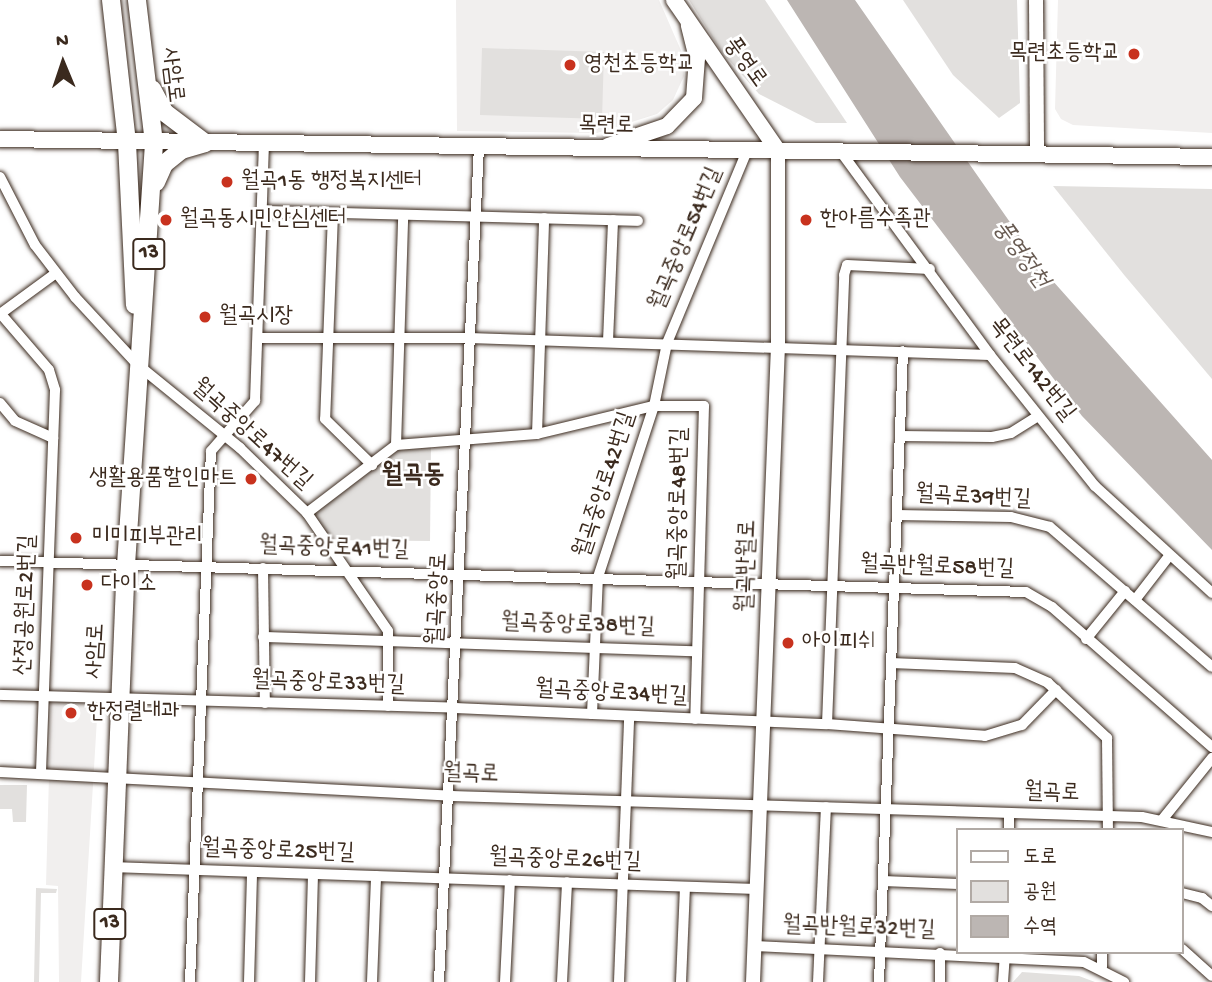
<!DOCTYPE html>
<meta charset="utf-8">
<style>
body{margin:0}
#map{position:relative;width:1212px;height:982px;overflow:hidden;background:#fff;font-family:"Gochi Hand","Poor Story",sans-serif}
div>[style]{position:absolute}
.built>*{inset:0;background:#f1efee}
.green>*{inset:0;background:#e2e0de}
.water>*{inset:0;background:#bcb6b3}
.roads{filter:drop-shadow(0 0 2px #3b2a1e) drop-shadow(0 0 2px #3b2a1e)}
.minor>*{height:10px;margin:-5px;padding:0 5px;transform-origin:5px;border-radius:5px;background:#fff}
.tertiary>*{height:14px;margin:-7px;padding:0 7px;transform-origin:7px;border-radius:7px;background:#fff}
.secondary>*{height:16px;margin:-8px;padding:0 8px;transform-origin:8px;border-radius:8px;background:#fff}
.primary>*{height:18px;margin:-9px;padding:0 9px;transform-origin:9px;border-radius:9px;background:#fff}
.dots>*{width:19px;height:19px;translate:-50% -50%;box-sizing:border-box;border:4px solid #fff;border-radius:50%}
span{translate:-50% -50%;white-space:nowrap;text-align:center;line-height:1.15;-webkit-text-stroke:5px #fff;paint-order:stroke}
.shield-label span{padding:2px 5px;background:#fff;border:2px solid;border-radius:5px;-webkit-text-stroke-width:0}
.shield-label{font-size:21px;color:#3b2a1e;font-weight:700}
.poi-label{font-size:23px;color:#3b2a1e}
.right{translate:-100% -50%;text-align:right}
.left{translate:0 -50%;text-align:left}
.street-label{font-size:23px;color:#3b2a1e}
.water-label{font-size:24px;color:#685b52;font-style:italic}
.quarter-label{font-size:26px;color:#3b2a1e;font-weight:700}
.legend{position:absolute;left:956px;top:828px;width:228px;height:126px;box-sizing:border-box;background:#fff;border:2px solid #b1aaa5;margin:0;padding:9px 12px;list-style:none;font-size:21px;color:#3b2a1e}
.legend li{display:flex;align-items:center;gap:14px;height:35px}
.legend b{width:35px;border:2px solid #b1aaa5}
.north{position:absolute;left:28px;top:28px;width:70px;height:70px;-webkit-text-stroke:5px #fff;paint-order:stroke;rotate:358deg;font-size:19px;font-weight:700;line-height:28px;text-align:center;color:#3b2a1e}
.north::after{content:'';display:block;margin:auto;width:24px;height:32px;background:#3b2a1e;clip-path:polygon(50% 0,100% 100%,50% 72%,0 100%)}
</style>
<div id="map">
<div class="built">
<i style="clip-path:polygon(456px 0,659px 0,683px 55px,684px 76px,673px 100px,657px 114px,597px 133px,457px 131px)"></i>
<i style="clip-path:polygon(1058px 0,1212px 0,1212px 133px,1073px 125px,1061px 119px,1055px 109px)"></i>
<i style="clip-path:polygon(51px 702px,98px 702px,81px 982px,59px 982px,58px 886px,46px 885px)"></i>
</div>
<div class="green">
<i style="clip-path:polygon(689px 0,765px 0,847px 123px,816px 123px,759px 94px,721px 51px)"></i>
<i style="clip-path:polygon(903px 0,1017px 0,1020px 103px,999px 118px,953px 75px)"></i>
<i style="clip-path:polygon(482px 48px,604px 52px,602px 119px,480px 115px)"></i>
<i style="clip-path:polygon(1053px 186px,1212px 189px,1212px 379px,1125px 276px)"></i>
<i style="clip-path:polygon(431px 445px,430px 541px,329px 540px,312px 514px,398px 448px)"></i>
<i style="clip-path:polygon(0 785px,27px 785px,26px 822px,13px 822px,12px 809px,0 809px)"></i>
<i style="clip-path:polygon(36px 888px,57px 889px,56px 893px,41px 893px,39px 982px,34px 982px)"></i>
<i style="clip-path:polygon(1022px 972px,1079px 976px,1095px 982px,1013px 982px)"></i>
</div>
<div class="water">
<i style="clip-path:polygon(787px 0,855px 0,1044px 271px,1212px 460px,1212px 550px,1082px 416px,900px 177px)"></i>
</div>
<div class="roads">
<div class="minor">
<i style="left:841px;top:152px;width:252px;rotate:53.7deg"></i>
<i style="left:990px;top:355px;width:168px;rotate:51.3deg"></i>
<i style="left:1095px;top:486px;width:159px;rotate:42.4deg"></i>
<i style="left:0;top:177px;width:76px;rotate:62.8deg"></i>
<i style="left:35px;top:245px;width:66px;rotate:52.4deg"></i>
<i style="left:75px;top:297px;width:93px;rotate:47.2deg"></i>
<i style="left:138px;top:365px;width:132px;rotate:39.1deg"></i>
<i style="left:240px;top:448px;width:93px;rotate:44.1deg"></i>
<i style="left:307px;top:513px;width:143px;rotate:55.5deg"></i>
<i style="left:388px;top:631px;width:75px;rotate:90deg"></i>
<i style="left:262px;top:211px;width:376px;rotate:1.5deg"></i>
<i style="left:333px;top:214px;width:205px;rotate:92.2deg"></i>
<i style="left:325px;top:419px;width:66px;rotate:44.4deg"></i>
<i style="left:0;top:313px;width:75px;rotate:49.3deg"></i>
<i style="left:49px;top:370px;width:21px;rotate:73deg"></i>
<i style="left:55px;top:390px;width:383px;rotate:92.1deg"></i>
<i style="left:0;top:314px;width:69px;rotate:-36.2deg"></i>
<i style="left:258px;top:338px;width:211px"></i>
<i style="left:469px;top:338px;width:521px;rotate:1.87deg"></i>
<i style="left:608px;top:341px;width:121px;rotate:-87.6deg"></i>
<i style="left:0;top:403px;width:23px;rotate:50deg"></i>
<i style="left:15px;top:421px;width:42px;rotate:24.1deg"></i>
<i style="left:537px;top:434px;width:216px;rotate:-88.1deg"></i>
<i style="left:900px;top:436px;width:92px;rotate:0.6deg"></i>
<i style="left:992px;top:437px;width:19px;rotate:-12deg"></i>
<i style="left:1011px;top:433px;width:32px;rotate:-32deg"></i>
<i style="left:396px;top:445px;width:229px;rotate:-88.2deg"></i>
<i style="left:307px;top:513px;width:112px;rotate:-37.4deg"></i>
<i style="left:396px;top:445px;width:141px;rotate:-4.5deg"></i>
<i style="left:537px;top:434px;width:120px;rotate:-13.5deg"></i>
<i style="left:654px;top:406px;width:50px"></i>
<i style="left:704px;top:406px;width:313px;rotate:91.6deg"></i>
<i style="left:897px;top:515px;width:114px;rotate:1deg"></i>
<i style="left:1011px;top:517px;width:40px;rotate:14.4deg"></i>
<i style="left:1050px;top:527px;width:214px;rotate:40.8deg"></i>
<i style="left:0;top:561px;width:1026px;rotate:1.73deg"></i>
<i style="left:1026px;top:592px;width:30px;rotate:30deg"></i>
<i style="left:1052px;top:607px;width:213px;rotate:41.2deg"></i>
<i style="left:263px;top:568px;width:135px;rotate:89.2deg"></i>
<i style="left:1135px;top:600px;width:56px;rotate:-52.3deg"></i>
<i style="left:263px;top:637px;width:433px;rotate:1.9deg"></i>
<i style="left:1086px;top:639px;width:62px;rotate:-50.9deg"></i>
<i style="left:891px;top:663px;width:124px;rotate:2.3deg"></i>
<i style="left:1015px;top:668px;width:36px;rotate:24deg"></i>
<i style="left:1048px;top:683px;width:81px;rotate:43deg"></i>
<i style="left:1107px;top:738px;width:92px;rotate:89.4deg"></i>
<i style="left:0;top:695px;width:455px;rotate:1.6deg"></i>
<i style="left:455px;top:708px;width:372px;rotate:2.5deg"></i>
<i style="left:827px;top:724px;width:158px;rotate:4.3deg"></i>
<i style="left:985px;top:736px;width:39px;rotate:-17deg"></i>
<i style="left:1022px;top:725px;width:49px;rotate:-45.8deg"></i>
<i style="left:592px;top:714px;width:137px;rotate:-87.5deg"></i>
<i style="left:598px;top:577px;width:180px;rotate:-71.9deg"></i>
<i style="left:654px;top:406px;width:64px;rotate:-78.3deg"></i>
<i style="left:667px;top:343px;width:208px;rotate:-67.4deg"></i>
<i style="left:827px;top:724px;width:449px;rotate:-87.8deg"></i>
<i style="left:844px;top:275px;width:10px;rotate:-73deg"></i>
<i style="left:847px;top:265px;width:83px;rotate:2.8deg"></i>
<i style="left:0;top:772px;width:452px;rotate:3deg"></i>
<i style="left:451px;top:796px;width:691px;rotate:1.74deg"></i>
<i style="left:1142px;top:817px;width:72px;rotate:12.1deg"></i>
<i style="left:1162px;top:820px;width:80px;rotate:-51.1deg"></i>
<i style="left:1009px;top:830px;width:16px;rotate:-90deg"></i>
<i style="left:111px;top:867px;width:646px;rotate:1.95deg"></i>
<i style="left:883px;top:881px;width:75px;rotate:2.3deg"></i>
<i style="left:1182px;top:893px;width:21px;rotate:14deg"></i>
<i style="left:1202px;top:898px;width:13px;rotate:39deg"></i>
<i style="left:755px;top:946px;width:329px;rotate:2.8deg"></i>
<i style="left:1084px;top:962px;width:45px;rotate:26.6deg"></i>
<i style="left:1182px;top:949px;width:40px;rotate:42deg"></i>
<i style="left:1102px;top:967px;width:15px;rotate:-90deg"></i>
<i style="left:190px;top:982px;width:531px;rotate:-87.74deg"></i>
<i style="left:211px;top:451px;width:67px;rotate:-48.7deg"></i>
<i style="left:255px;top:401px;width:259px;rotate:-88deg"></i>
<i style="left:249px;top:982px;width:110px;rotate:-88.4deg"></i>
<i style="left:310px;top:982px;width:108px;rotate:-88.4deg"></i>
<i style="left:372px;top:982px;width:106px;rotate:-87.8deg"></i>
<i style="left:439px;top:982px;width:836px;rotate:-87.26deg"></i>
<i style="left:505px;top:982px;width:102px;rotate:-87.2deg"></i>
<i style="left:562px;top:982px;width:100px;rotate:-87.1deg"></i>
<i style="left:619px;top:982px;width:266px;rotate:-87.8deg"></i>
<i style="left:681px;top:982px;width:95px;rotate:-87.6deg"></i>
<i style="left:818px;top:982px;width:175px;rotate:-87.4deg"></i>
<i style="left:879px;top:982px;width:631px;rotate:-87.82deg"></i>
<i style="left:940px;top:982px;width:29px;rotate:-90deg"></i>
<i style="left:1003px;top:982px;width:30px;rotate:-86deg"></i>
</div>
<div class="tertiary">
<i style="left:1036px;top:0;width:153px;rotate:89.6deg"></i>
<i style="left:753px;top:982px;width:636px;rotate:-87.75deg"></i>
<i style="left:778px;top:346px;width:195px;rotate:-90deg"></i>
</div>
<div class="secondary">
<i style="left:674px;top:0;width:183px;rotate:55.4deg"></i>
<i style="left:0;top:139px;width:1212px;rotate:0.85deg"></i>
<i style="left:608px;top:146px;width:62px;rotate:-18.7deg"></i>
<i style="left:667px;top:126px;width:39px;rotate:-46deg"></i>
<i style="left:694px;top:98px;width:40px;rotate:-85.7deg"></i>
<i style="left:697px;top:58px;width:34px;rotate:-104deg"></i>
</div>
<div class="primary">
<i style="left:111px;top:0;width:144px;rotate:83.6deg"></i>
<i style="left:127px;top:143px;width:162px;rotate:87.2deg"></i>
<i style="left:152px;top:89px;width:26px;rotate:62deg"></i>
<i style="left:164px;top:112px;width:51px;rotate:37.1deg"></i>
<i style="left:156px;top:182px;width:20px;rotate:-66deg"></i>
<i style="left:164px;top:164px;width:22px;rotate:-39deg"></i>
<i style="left:181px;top:150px;width:25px;rotate:-16deg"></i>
<i style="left:109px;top:982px;width:417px;rotate:-87.7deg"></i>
<i style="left:126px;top:565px;width:423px;rotate:-86.2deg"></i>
<i style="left:154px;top:143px;width:144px;rotate:-96.8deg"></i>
</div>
</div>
<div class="dots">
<i style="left:1134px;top:54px;background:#c8321e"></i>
<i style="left:570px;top:65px;background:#c8321e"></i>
<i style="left:227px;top:182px;background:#c8321e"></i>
<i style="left:166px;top:220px;background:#c8321e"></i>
<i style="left:806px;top:220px;background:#c8321e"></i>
<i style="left:205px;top:317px;background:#c8321e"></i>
<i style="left:251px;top:479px;background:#c8321e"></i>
<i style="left:76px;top:538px;background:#c8321e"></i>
<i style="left:87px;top:585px;background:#c8321e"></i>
<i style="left:788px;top:643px;background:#c8321e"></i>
<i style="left:71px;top:713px;background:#c8321e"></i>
</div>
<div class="shield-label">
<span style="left:149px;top:254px">13</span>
<span style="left:110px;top:924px">13</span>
</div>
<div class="poi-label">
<span class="right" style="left:1120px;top:54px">목련초등학교</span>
<span class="left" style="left:584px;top:65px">영천초등학교</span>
<span class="left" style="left:241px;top:182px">월곡1동 행정복지센터</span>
<span class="left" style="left:180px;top:220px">월곡동시민안심센터</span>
<span class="left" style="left:820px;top:220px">한아름수족관</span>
<span class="left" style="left:219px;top:317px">월곡시장</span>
<span class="right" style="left:237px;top:479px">생활용품할인마트</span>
<span class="left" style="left:92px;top:538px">미미피부관리</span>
<span class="left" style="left:101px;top:585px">다이소</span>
<span class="left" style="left:802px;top:643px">아이피쉬</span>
<span class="left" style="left:87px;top:713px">한정렬내과</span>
</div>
<div class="street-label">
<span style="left:744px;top:63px;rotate:54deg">풍영로</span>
<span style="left:171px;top:75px;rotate:83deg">사암로</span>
<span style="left:606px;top:127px;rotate:1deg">목련로</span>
<span style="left:687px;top:239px;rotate:-67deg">월곡중앙로54번길</span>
<span style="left:1031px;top:370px;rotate:52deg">목련로142번길</span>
<span style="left:251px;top:435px;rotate:42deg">월곡중앙로47번길</span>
<span style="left:606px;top:485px;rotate:-72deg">월곡중앙로42번길</span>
<span style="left:973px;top:498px;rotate:3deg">월곡로39번길</span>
<span style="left:680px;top:504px;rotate:-89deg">월곡중앙로48번길</span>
<span style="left:334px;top:549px;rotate:2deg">월곡중앙로41번길</span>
<span style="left:748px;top:566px;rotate:-88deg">월곡반월로</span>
<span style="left:937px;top:568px;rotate:2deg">월곡반월로58번길</span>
<span style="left:439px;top:599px;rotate:-87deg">월곡중앙로</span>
<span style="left:27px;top:605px;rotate:-88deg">산정공원로2번길</span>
<span style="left:578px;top:626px;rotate:2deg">월곡중앙로38번길</span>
<span style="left:97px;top:651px;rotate:-87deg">사암로</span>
<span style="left:328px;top:684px;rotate:2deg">월곡중앙로33번길</span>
<span style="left:611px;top:694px;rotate:3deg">월곡중앙로34번길</span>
<span style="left:471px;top:775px;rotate:2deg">월곡로</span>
<span style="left:1052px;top:794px;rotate:2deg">월곡로</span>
<span style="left:278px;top:852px;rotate:2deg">월곡중앙로25번길</span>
<span style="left:565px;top:861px;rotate:2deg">월곡중앙로26번길</span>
<span style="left:859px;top:929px;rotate:2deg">월곡반월로32번길</span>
</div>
<div class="water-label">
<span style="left:1020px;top:255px;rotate:54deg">풍영정천</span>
</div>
<div class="quarter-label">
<span style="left:413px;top:477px">월곡동</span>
</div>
<ul class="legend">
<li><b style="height:9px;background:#fff"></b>도로</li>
<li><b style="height:19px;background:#e2e0de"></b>공원</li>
<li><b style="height:19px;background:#bcb6b3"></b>수역</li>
</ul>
<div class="north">N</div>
</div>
